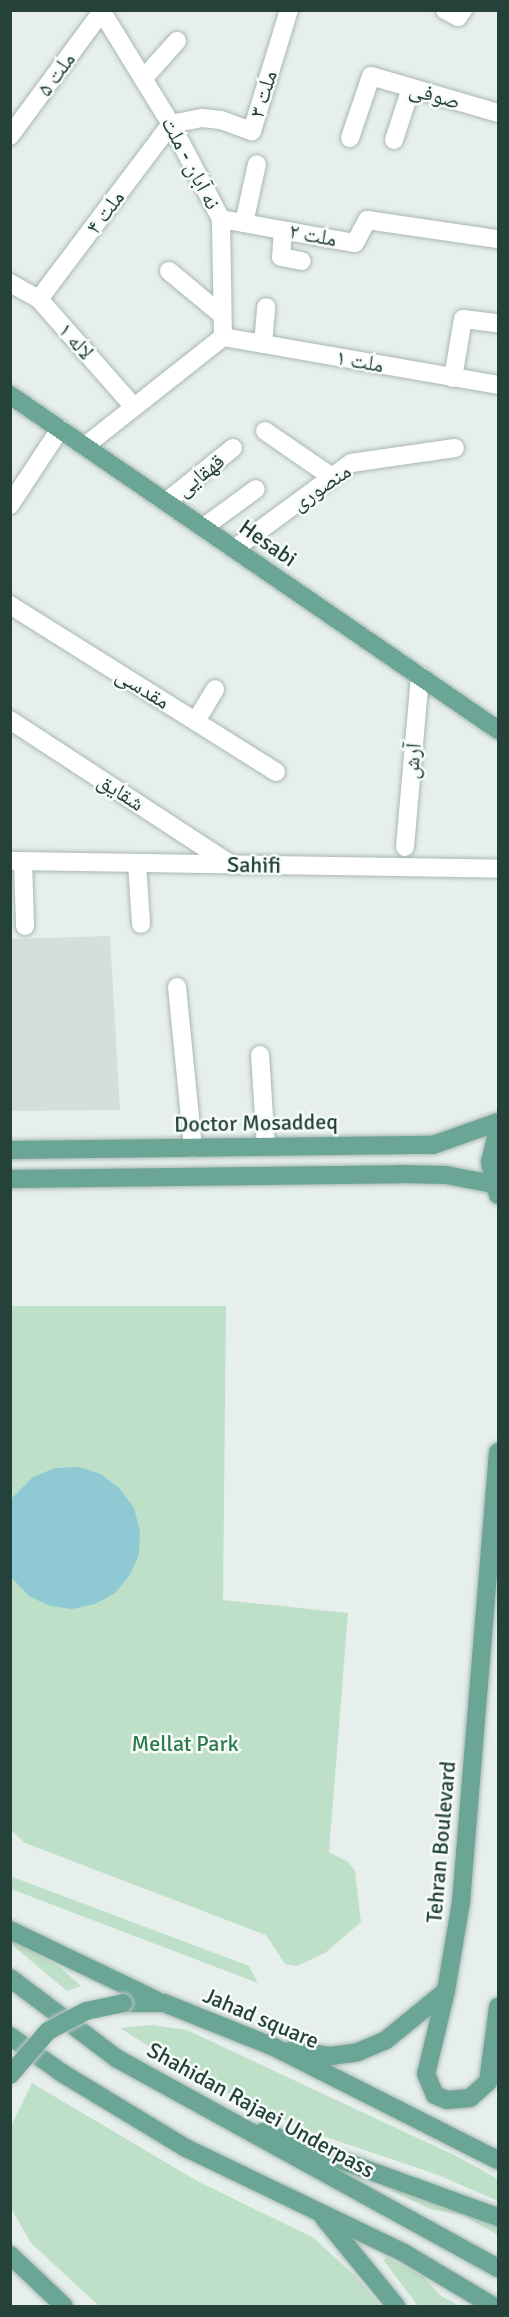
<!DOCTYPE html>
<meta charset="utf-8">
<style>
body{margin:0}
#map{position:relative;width:509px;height:2317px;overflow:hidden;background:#e6efeb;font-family:Signika,"Noto Naskh Arabic",sans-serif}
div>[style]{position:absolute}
.built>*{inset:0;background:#d4dfda}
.green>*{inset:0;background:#bfe0c8}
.water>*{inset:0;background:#8ec9d4}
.roads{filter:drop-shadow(0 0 2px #a8b8b2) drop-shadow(0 0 2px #a8b8b2)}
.minor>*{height:18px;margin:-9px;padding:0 9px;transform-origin:9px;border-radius:9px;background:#fff}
.major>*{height:18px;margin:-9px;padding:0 9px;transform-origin:9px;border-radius:9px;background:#6aa596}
.bridges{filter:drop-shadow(0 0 2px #c2cac8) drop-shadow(0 0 2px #c2cac8)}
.major-bridge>*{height:18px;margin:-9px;padding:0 9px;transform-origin:9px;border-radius:9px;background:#6aa596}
span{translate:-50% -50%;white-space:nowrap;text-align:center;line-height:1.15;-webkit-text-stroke:5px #f7fbf9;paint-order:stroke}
.street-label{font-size:22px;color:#24423a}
.park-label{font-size:22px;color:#2d7a4b}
.frame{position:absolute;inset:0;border:12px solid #24423a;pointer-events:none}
</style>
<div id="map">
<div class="built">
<i style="clip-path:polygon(110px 936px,120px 1110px,11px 1111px,11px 939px)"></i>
</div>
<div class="green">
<i style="clip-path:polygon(11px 1306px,226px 1306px,223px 1600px,348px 1613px,329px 1852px,348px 1862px,355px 1871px,361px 1922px,325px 1953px,297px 1966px,285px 1964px,266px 1935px,25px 1843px,11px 1830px)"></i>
<i style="clip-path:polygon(10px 1876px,249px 1966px,258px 1983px,11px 1889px)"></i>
<i style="clip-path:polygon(11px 1940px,61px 1968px,81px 1986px,67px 1991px,11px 1944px)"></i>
<i style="clip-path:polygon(152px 2025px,187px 2030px,456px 2156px,498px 2179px,498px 2201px,438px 2175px,308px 2131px,208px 2084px,120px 2028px)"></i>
<i style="clip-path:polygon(32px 2083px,197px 2181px,314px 2238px,357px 2278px,380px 2306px,99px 2306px,31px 2243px,11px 2208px,11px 2126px)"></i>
<i style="clip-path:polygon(348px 2170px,498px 2224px,498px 2235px,462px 2215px,430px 2209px)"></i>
<i style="clip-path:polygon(386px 2257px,422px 2276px,441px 2296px,460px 2306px,418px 2306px,384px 2261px)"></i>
</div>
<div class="water">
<i style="clip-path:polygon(79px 1467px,101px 1474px,120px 1489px,134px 1508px,140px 1531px,139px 1554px,130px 1575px,115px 1593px,95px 1604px,72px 1609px,50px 1606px,29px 1596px,11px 1577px,11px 1499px,33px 1477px,55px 1468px)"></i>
</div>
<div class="roads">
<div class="minor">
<i style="left:445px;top:10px;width:15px;rotate:28deg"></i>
<i style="left:458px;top:17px;width:9px;rotate:-54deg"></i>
<i style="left:143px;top:79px;width:51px;rotate:-48.2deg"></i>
<i style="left:10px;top:136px;width:155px;rotate:-53.6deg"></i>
<i style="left:350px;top:138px;width:65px;rotate:-71.3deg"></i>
<i style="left:371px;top:76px;width:132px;rotate:16.2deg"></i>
<i style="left:394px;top:140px;width:55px;rotate:-71.9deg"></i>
<i style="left:221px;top:219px;width:136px;rotate:10.2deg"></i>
<i style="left:355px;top:243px;width:26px;rotate:-62deg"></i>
<i style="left:367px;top:220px;width:132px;rotate:8.3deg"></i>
<i style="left:244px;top:223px;width:60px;rotate:-77.6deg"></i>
<i style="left:283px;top:230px;width:27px;rotate:94deg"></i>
<i style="left:281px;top:257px;width:21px;rotate:11deg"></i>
<i style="left:169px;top:271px;width:69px;rotate:39.7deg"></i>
<i style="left:10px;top:283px;width:33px;rotate:29deg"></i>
<i style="left:39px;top:299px;width:144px;rotate:48.7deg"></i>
<i style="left:39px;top:299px;width:219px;rotate:-53deg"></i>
<i style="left:171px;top:124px;width:32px;rotate:-11deg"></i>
<i style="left:202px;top:118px;width:19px;rotate:6deg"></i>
<i style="left:221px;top:120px;width:33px;rotate:20deg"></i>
<i style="left:252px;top:131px;width:127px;rotate:-73deg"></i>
<i style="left:223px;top:337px;width:279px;rotate:9.9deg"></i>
<i style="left:263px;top:344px;width:37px;rotate:-85deg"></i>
<i style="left:453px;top:378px;width:60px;rotate:-80.4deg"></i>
<i style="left:463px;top:319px;width:35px;rotate:7deg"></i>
<i style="left:265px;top:431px;width:81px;rotate:34.5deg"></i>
<i style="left:85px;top:446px;width:176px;rotate:-38.3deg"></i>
<i style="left:223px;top:337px;width:118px;rotate:-91deg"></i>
<i style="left:221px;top:219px;width:107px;rotate:-117.8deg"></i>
<i style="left:171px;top:124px;width:134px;rotate:-121.6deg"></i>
<i style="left:166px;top:502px;width:86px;rotate:-38.9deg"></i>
<i style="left:10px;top:505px;width:91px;rotate:-56.7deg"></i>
<i style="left:204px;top:527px;width:64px;rotate:-36.2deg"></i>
<i style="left:234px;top:549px;width:145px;rotate:-36.3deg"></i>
<i style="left:351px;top:463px;width:105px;rotate:-8.2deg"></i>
<i style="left:10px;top:605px;width:314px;rotate:32.1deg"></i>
<i style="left:10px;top:720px;width:265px;rotate:33.2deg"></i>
<i style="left:196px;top:721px;width:37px;rotate:-59deg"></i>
<i style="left:405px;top:847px;width:172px;rotate:-85deg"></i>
<i style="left:10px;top:861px;width:488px;rotate:0.9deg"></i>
<i style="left:23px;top:861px;width:65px;rotate:88.2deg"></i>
<i style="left:137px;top:863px;width:61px;rotate:86.2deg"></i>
<i style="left:177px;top:987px;width:162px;rotate:84.3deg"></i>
<i style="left:260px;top:1055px;width:92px;rotate:86.3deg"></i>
</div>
<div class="major">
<i style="left:10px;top:395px;width:592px;rotate:34.47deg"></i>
<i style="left:10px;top:1150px;width:423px;rotate:-0.7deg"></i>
<i style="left:433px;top:1145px;width:69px;rotate:-19.5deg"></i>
<i style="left:10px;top:1179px;width:390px;rotate:-0.7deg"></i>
<i style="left:400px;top:1174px;width:46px;rotate:1.2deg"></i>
<i style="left:446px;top:1175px;width:48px;rotate:10.8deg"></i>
<i style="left:498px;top:1195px;width:34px;rotate:-104deg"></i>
<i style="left:490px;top:1162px;width:32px;rotate:-76deg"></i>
<i style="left:498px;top:1452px;width:452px;rotate:94.7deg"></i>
<i style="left:461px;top:1902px;width:90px;rotate:99.6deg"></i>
<i style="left:446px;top:1991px;width:85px;rotate:103.5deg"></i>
<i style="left:426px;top:2074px;width:23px;rotate:67deg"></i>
<i style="left:435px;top:2095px;width:13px;rotate:23deg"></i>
<i style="left:447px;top:2100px;width:23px;rotate:-5deg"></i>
<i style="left:470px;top:2098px;width:24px;rotate:-42deg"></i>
<i style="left:488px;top:2082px;width:76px;rotate:-82.4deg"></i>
<i style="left:10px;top:1930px;width:162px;rotate:25.6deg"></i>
<i style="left:10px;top:1978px;width:133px;rotate:37deg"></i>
<i style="left:116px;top:2058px;width:436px;rotate:28.8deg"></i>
<i style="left:123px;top:2003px;width:41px"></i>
<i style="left:164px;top:2003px;width:118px;rotate:21.8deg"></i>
<i style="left:274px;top:2047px;width:251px;rotate:26.8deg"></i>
<i style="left:10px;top:2036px;width:64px;rotate:35.4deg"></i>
<i style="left:62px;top:2073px;width:145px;rotate:31.2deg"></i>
<i style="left:186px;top:2148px;width:242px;rotate:25.7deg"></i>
<i style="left:404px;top:2253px;width:104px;rotate:30.8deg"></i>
<i style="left:292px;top:2050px;width:39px;rotate:9deg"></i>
<i style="left:331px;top:2056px;width:27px;rotate:-8deg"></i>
<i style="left:358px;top:2052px;width:30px;rotate:-23deg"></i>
<i style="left:386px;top:2040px;width:77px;rotate:-39.2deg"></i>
<i style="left:263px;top:2132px;width:250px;rotate:19.9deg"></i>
<i style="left:324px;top:2218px;width:114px;rotate:50.7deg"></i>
<i style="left:10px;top:2255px;width:74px;rotate:43.4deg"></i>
</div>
</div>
<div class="bridges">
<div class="major-bridge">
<i style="left:10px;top:2075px;width:58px;rotate:-49.2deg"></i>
<i style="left:48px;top:2031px;width:43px;rotate:-27.8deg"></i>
<i style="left:86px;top:2011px;width:38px;rotate:-12deg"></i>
</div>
</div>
<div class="street-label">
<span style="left:56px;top:74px;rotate:-54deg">ملت ۵</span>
<span style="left:263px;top:94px;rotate:-73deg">ملت ۳</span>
<span style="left:435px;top:95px;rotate:16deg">صوفی</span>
<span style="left:191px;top:163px;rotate:62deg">نه آبان - ملت</span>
<span style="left:105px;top:212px;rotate:-53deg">ملت ۴</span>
<span style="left:313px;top:235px;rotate:10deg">ملت ۲</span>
<span style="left:76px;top:341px;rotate:48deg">لاله ۱</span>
<span style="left:360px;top:361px;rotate:10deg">ملت ۱</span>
<span style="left:200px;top:475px;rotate:-38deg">قهقایی</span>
<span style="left:321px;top:487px;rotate:-34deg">منصوری</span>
<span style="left:268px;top:543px;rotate:35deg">Hesabi</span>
<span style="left:143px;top:688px;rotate:32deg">مقدسی</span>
<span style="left:412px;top:761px;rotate:-85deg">آرش</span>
<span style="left:121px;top:792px;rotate:33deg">شقایق</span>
<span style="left:254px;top:865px;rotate:1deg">Sahifi</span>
<span style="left:256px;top:1123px;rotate:-1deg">Doctor Mosaddeq</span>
<span style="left:441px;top:1842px;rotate:-85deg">Tehran Boulevard</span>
<span style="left:261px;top:2018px;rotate:23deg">Jahad square</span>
<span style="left:261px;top:2110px;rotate:29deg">Shahidan Rajaei Underpass</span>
</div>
<div class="park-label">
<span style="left:185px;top:1744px">Mellat Park</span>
</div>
<div class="frame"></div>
</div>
